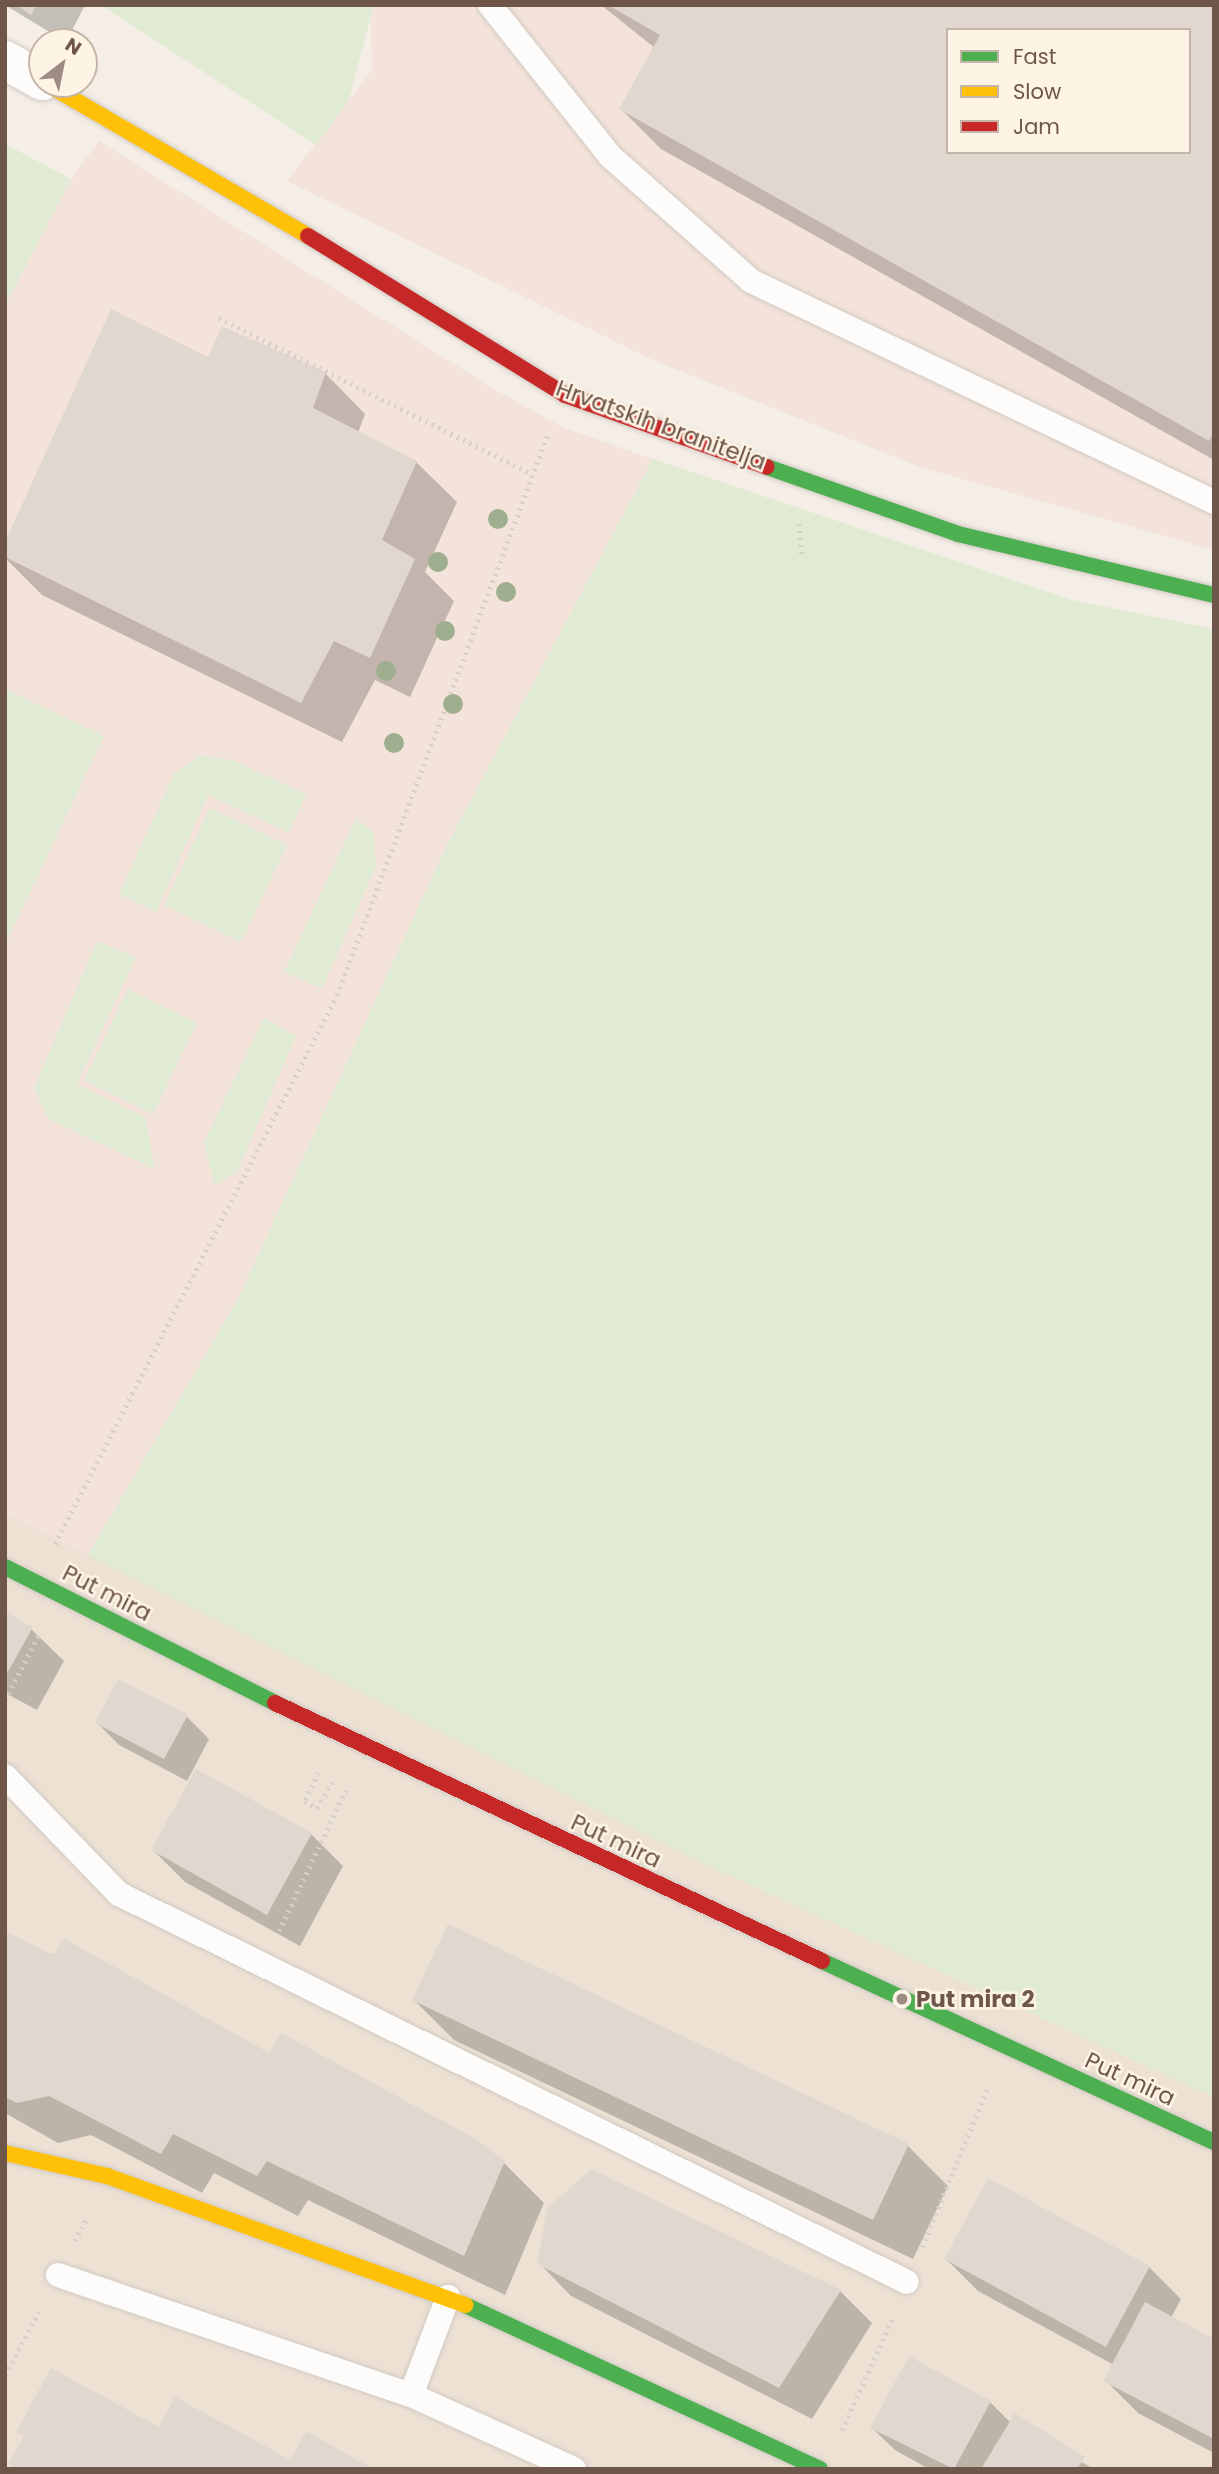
<!DOCTYPE html>
<style>
body{margin:0}
#map{position:relative;width:1219px;height:2474px;overflow:hidden;background:#f4eee7;font-family:Poppins,sans-serif}
div>[style]{position:absolute}
.residential>*{inset:0;background:#ede1d4}
.commercial>*{inset:0;background:#f4e3da}
.green>*{inset:0;background:#e1ead2}
.shadow>*{inset:0;background:#0003}
.building>*{inset:0;background:#e0d7cf}
.path>*{height:4.5px;margin-top:-2.25px;transform-origin:0;background:repeating-linear-gradient(90deg,#d5cec9 0 2px,transparent 0 7px)}
.roads{filter:drop-shadow(0 0 2px #d1cac3) drop-shadow(0 0 2px #d1cac3)}
.lane>*{height:24px;margin:-12px;padding:0 12px;transform-origin:12px;border-radius:12px;background:#fdfcfb}
.street>*{height:38px;margin:-19px;padding:0 19px;transform-origin:19px;border-radius:19px;background:#fdfcfb}
.fast>*{height:16px;margin:-8px;padding:0 8px;transform-origin:8px;border-radius:8px;background:#4caf50}
.slow>*{height:16px;margin:-8px;padding:0 8px;transform-origin:8px;border-radius:8px;background:#ffc107}
.jam>*{height:16px;margin:-8px;padding:0 8px;transform-origin:8px;border-radius:8px;background:#c62828}
.trees>*{width:20px;height:20px;margin:-10px;border-radius:50%;background:#9eae8e}
.dots>*{width:19px;height:19px;translate:-50% -50%;box-sizing:border-box;border:4px solid #fef4e6;border-radius:50%}
span{translate:-50% -50%;white-space:nowrap;text-align:center;line-height:1.15;-webkit-text-stroke:5px #fef4e6;paint-order:stroke}
.street-label{font-size:23px;color:#6f564a}
.poi-label{font-size:23px;color:#6f564a;font-weight:700}
.left{translate:0 -50%;text-align:left}
.frame{position:absolute;inset:0;border:7px solid #6f564a;pointer-events:none}
.legend{position:absolute;left:946px;top:28px;width:245px;height:126px;box-sizing:border-box;background:#fef4e6;border:2px solid #c5b5a8;margin:0;padding:9px 12px;list-style:none;font-size:21px;color:#6f564a}
.legend li{display:flex;align-items:center;gap:14px;height:35px}
.legend b{width:35px;border:2px solid #c5b5a8}
.north{position:absolute;left:28px;top:28px;width:70px;height:70px;box-sizing:border-box;background:#fef4e6;border:2px solid #c5b5a8;border-radius:50%;rotate:32deg;font-size:19px;font-weight:700;line-height:28px;text-align:center;color:#6f564a}
.north::after{content:'';display:block;margin:auto;width:24px;height:32px;background:#9e8b81;clip-path:polygon(50% 0,100% 100%,50% 72%,0 100%)}
</style>
<div id="map">
<div class="residential">
<i style="clip-path:polygon(5px 1513px,718px 1870px,1214px 2097px,1214px 2469px,5px 2469px)"></i>
</div>
<div class="commercial">
<i style="clip-path:polygon(evenodd,370px 5px,1214px 5px,1214px 550px,920px 467px,655px 361px,287px 181px,372px 70px,370px 5px,948px 30px,1189px 30px,1189px 152px,948px 152px,948px 30px)"></i>
<i style="clip-path:polygon(99px 141px,494px 389px,565px 428px,653px 459px,447px 845px,238px 1299px,88px 1555px,5px 1513px,5px 306px,71px 179px)"></i>
</div>
<div class="green">
<i style="clip-path:polygon(101px 5px,374px 5px,348px 102px,316px 145px)"></i>
<i style="clip-path:polygon(5px 144px,71px 179px,5px 306px)"></i>
<i style="clip-path:polygon(653px 459px,1072px 600px,1214px 629px,1214px 2097px,718px 1870px,88px 1555px,238px 1299px,447px 845px)"></i>
<i style="clip-path:polygon(5px 689px,104px 736px,5px 945px)"></i>
<i style="clip-path:polygon(200px 755px,232px 760px,306px 794px,289px 833px,208px 795px,156px 912px,119px 894px,174px 774px)"></i>
<i style="clip-path:polygon(210px 808px,287px 845px,241px 942px,164px 905px)"></i>
<i style="clip-path:polygon(356px 818px,373px 832px,376px 866px,322px 989px,284px 972px)"></i>
<i style="clip-path:polygon(97px 941px,136px 957px,77px 1084px,145px 1117px,155px 1169px,48px 1119px,34px 1088px)"></i>
<i style="clip-path:polygon(128px 989px,197px 1023px,153px 1114px,84px 1080px)"></i>
<i style="clip-path:polygon(264px 1018px,296px 1036px,237px 1172px,214px 1185px,204px 1142px)"></i>
</div>
<div class="shadow">
<i style="clip-path:polygon(5px 5px,85px 5px,66px 42px)"></i>
<i style="clip-path:polygon(evenodd,601px 5px,1214px 5px,1214px 460px,661px 149px,621px 109px,655px 48px,601px 5px,948px 30px,1189px 30px,1189px 152px,948px 152px,948px 30px)"></i>
<i style="clip-path:polygon(209px 359px,325px 373px,365px 414px,358px 433px,416px 462px,457px 502px,425px 572px,454px 601px,410px 697px,375px 680px,342px 742px,42px 595px,5px 558px,5px 546px)"></i>
<i style="clip-path:polygon(5px 1614px,31px 1629px,64px 1661px,37px 1710px,5px 1693px)"></i>
<i style="clip-path:polygon(187px 1717px,209px 1739px,187px 1781px,119px 1745px,97px 1723px)"></i>
<i style="clip-path:polygon(311px 1834px,343px 1866px,300px 1946px,185px 1882px,153px 1850px)"></i>
<i style="clip-path:polygon(5px 1933px,504px 2163px,544px 2203px,505px 2295px,308px 2200px,298px 2216px,214px 2173px,202px 2193px,91px 2135px,58px 2143px,5px 2113px)"></i>
<i style="clip-path:polygon(414px 2000px,908px 2146px,948px 2186px,913px 2259px,454px 2040px)"></i>
<i style="clip-path:polygon(946px 2259px,1149px 2267px,1181px 2299px,1171px 2318px,1214px 2340px,1214px 2453px,1138px 2413px,1106px 2381px,1114px 2365px,978px 2291px)"></i>
<i style="clip-path:polygon(539px 2263px,840px 2291px,872px 2323px,812px 2419px,571px 2296px)"></i>
<i style="clip-path:polygon(990px 2402px,1011px 2423px,1094px 2469px,929px 2469px,895px 2450px,872px 2428px)"></i>
</div>
<div class="building">
<i style="clip-path:polygon(17px 5px,36px 5px,31px 15px)"></i>
<i style="clip-path:polygon(evenodd,608px 5px,1214px 5px,1214px 432px,1209px 441px,619px 109px,660px 35px,608px 5px,948px 30px,1189px 30px,1189px 152px,948px 152px,948px 30px)"></i>
<i style="clip-path:polygon(111px 309px,208px 357px,222px 326px,326px 372px,313px 408px,417px 461px,382px 540px,415px 559px,370px 658px,334px 641px,301px 703px,5px 557px,5px 542px)"></i>
<i style="clip-path:polygon(5px 1612px,33px 1627px,5px 1677px)"></i>
<i style="clip-path:polygon(118px 1679px,188px 1715px,164px 1759px,95px 1723px)"></i>
<i style="clip-path:polygon(196px 1769px,312px 1833px,267px 1915px,151px 1850px)"></i>
<i style="clip-path:polygon(448px 1924px,909px 2144px,873px 2220px,412px 2000px)"></i>
<i style="clip-path:polygon(5px 1931px,52px 1955px,65px 1939px,269px 2053px,281px 2033px,474px 2138px,505px 2161px,464px 2256px,267px 2161px,257px 2176px,173px 2134px,161px 2154px,49px 2096px,17px 2103px,5px 2097px)"></i>
<i style="clip-path:polygon(591px 2169px,841px 2290px,779px 2388px,537px 2264px,547px 2209px)"></i>
<i style="clip-path:polygon(988px 2178px,1150px 2266px,1106px 2347px,944px 2259px)"></i>
<i style="clip-path:polygon(1145px 2302px,1214px 2339px,1214px 2439px,1103px 2381px)"></i>
<i style="clip-path:polygon(909px 2356px,991px 2401px,954px 2469px,870px 2428px)"></i>
<i style="clip-path:polygon(51px 2368px,159px 2427px,175px 2397px,291px 2460px,306px 2431px,374px 2469px,16px 2469px,8px 2464px,24px 2436px,16px 2432px)"></i>
<i style="clip-path:polygon(1015px 2413px,1085px 2457px,1077px 2469px,981px 2469px)"></i>
</div>
<div class="path">
<i style="left:219px;top:318px;width:350px;rotate:26.5deg"></i>
<i style="left:799px;top:524px;width:31px;rotate:84deg"></i>
<i style="left:55px;top:1544px;width:617px;rotate:-62.81deg"></i>
<i style="left:337px;top:995px;width:599px;rotate:-69.39deg"></i>
<i style="left:5px;top:1700px;width:76px;rotate:-62.8deg"></i>
<i style="left:319px;top:1773px;width:31px;rotate:117deg"></i>
<i style="left:305px;top:1801px;width:14px;rotate:30deg"></i>
<i style="left:317px;top:1808px;width:31px;rotate:-59deg"></i>
<i style="left:279px;top:1931px;width:157px;rotate:-64.7deg"></i>
<i style="left:75px;top:2241px;width:27px;rotate:-63deg"></i>
<i style="left:922px;top:2247px;width:173px;rotate:-67.6deg"></i>
<i style="left:5px;top:2375px;width:76px;rotate:-61.8deg"></i>
<i style="left:842px;top:2430px;width:124px;rotate:-65.7deg"></i>
</div>
<div class="roads">
<div class="lane">
<i style="left:490px;top:5px;width:194px;rotate:51.5deg"></i>
<i style="left:611px;top:157px;width:187px;rotate:41.5deg"></i>
<i style="left:751px;top:281px;width:513px;rotate:25.52deg"></i>
<i style="left:5px;top:1776px;width:164px;rotate:46deg"></i>
<i style="left:119px;top:1894px;width:878px;rotate:26.21deg"></i>
<i style="left:58px;top:2275px;width:373px;rotate:18.8deg"></i>
<i style="left:411px;top:2395px;width:179px;rotate:24.4deg"></i>
<i style="left:411px;top:2395px;width:105px;rotate:-69.3deg"></i>
</div>
<div class="street">
<i style="left:5px;top:60px;width:43px;rotate:29.6deg"></i>
</div>
<div class="fast">
<i style="left:767px;top:467px;width:202px;rotate:19.3deg"></i>
<i style="left:958px;top:534px;width:263px;rotate:13.4deg"></i>
<i style="left:5px;top:1567px;width:302px;rotate:26.7deg"></i>
<i style="left:822px;top:1961px;width:432px;rotate:24.8deg"></i>
<i style="left:465px;top:2305px;width:391px;rotate:24.8deg"></i>
</div>
<div class="slow">
<i style="left:47px;top:84px;width:302px;rotate:30.2deg"></i>
<i style="left:5px;top:2153px;width:105px;rotate:12.7deg"></i>
<i style="left:107px;top:2176px;width:381px;rotate:19.8deg"></i>
</div>
<div class="jam">
<i style="left:308px;top:236px;width:302px;rotate:31.7deg"></i>
<i style="left:565px;top:395px;width:214px;rotate:19.6deg"></i>
<i style="left:275px;top:1703px;width:605px;rotate:25.25deg"></i>
</div>
</div>
<div class="trees">
<i style="left:498px;top:519px"></i>
<i style="left:438px;top:562px"></i>
<i style="left:506px;top:592px"></i>
<i style="left:445px;top:631px"></i>
<i style="left:386px;top:671px"></i>
<i style="left:453px;top:704px"></i>
<i style="left:394px;top:743px"></i>
</div>
<div class="dots">
<i style="left:902px;top:1999px;background:#9e8b81"></i>
</div>
<div class="street-label">
<span style="left:661px;top:425px;rotate:20deg">Hrvatskih branitelja</span>
<span style="left:107px;top:1593px;rotate:27deg">Put mira</span>
<span style="left:616px;top:1841px;rotate:25deg">Put mira</span>
<span style="left:1130px;top:2079px;rotate:25deg">Put mira</span>
</div>
<div class="poi-label">
<span class="left" style="left:916px;top:1999px">Put mira 2</span>
</div>
<div class="frame"></div>
<ul class="legend">
<li><b style="height:9px;background:#4caf50"></b>Fast</li>
<li><b style="height:9px;background:#ffc107"></b>Slow</li>
<li><b style="height:9px;background:#c62828"></b>Jam</li>
</ul>
<div class="north">N</div>
</div>
